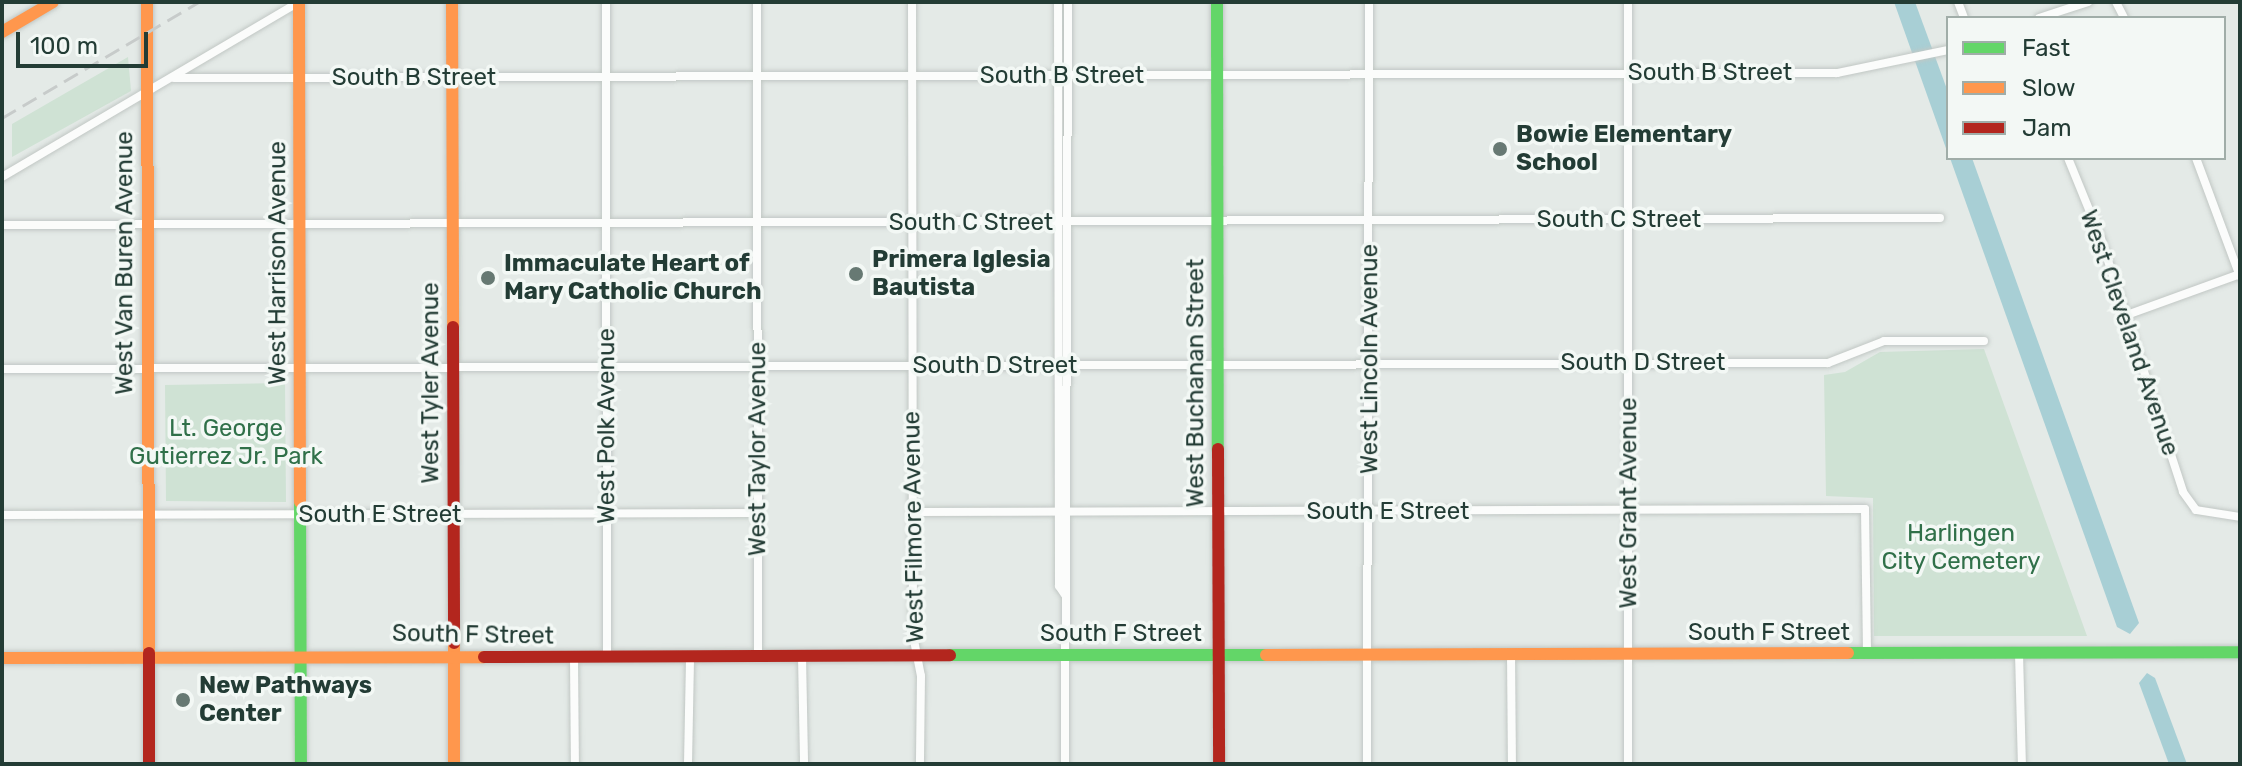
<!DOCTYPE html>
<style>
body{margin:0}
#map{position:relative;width:2242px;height:766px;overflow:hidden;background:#e4eae7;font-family:Rubik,sans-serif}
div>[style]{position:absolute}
.green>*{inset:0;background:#cfe2d4}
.water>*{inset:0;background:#a8cfd5}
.roads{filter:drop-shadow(0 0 2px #c1c7c4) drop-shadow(0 0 2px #c1c7c4)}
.street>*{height:8px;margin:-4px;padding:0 4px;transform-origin:4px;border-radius:4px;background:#fbfcfb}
.fast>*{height:12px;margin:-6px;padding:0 6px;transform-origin:6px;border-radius:6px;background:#63d668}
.slow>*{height:12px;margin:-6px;padding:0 6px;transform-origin:6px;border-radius:6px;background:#ff974d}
.jam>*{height:12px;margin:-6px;padding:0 6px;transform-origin:6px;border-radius:6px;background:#b3261e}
.rail>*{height:3px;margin-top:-1.5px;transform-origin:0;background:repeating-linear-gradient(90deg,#c7cbca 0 16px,transparent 0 24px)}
.dots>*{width:22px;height:22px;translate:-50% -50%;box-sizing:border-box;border:4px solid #f3f8f5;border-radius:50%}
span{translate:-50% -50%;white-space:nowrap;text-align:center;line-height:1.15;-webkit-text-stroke:7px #f3f8f5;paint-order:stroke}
.street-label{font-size:24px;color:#233c35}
.poi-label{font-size:24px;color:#233c35;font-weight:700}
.left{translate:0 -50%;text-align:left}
.park-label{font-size:24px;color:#307049}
.frame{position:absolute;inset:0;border:4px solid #233c35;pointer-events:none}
.legend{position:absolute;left:1946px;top:16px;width:280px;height:144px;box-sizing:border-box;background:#f3f8f5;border:2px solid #a0ada8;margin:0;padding:10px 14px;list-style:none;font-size:24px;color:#233c35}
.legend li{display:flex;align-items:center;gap:16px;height:40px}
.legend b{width:40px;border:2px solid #a0ada8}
.scale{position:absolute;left:16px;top:32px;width:132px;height:36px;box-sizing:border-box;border:4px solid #233c35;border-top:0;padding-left:10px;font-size:24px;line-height:28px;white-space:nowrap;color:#233c35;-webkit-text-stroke:6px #f3f8f5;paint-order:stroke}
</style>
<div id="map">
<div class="green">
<i style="clip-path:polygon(128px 57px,131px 91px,12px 157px,12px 124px)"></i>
<i style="clip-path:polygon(1984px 349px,2087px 636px,1874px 636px,1873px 498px,1826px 496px,1824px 375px,1845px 372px,1880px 352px)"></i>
<i style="clip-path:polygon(285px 383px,286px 502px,166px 501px,165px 385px)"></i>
</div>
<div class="water">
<i style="clip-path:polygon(1894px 2px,1915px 2px,1948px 92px,1948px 154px)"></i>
<i style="clip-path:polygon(1950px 158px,1972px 158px,2139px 623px,2130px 634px,2117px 627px)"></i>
<i style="clip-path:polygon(2147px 673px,2155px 678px,2187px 764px,2169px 764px,2139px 683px)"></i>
</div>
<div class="roads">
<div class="street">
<i style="left:606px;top:2px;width:656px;rotate:89.91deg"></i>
<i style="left:757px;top:2px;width:654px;rotate:89.91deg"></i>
<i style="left:912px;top:2px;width:633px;rotate:89.91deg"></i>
<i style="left:913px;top:635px;width:42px;rotate:79deg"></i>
<i style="left:921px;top:676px;width:88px;rotate:90.7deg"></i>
<i style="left:1058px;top:2px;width:584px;rotate:89.9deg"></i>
<i style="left:1059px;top:586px;width:11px;rotate:56deg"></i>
<i style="left:1958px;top:2px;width:17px;rotate:69deg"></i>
<i style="left:2116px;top:2px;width:18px;rotate:63deg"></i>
<i style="left:2039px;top:18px;width:52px;rotate:-18.1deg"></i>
<i style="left:174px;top:78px;width:1663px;rotate:-0.17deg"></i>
<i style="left:1837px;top:73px;width:113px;rotate:-11.7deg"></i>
<i style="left:2068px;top:158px;width:87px;rotate:67.8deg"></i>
<i style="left:2101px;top:239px;width:266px;rotate:72deg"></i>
<i style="left:2183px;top:492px;width:22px;rotate:54deg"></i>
<i style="left:2196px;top:510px;width:45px;rotate:9deg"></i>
<i style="left:2196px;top:158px;width:126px;rotate:69.6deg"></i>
<i style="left:2px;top:177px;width:345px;rotate:-30.5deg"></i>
<i style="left:2px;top:225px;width:1938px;rotate:-0.21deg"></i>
<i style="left:2124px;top:316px;width:123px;rotate:-19.9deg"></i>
<i style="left:2px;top:369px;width:1826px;rotate:-0.19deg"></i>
<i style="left:1828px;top:363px;width:60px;rotate:-21.4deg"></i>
<i style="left:1884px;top:341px;width:100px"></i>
<i style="left:912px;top:512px;width:953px;rotate:-0.18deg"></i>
<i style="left:1865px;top:509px;width:145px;rotate:89.2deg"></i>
<i style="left:2px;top:515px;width:756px;rotate:-0.15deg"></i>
<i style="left:2019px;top:653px;width:111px;rotate:88.5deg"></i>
<i style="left:1511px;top:654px;width:110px;rotate:89.5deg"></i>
<i style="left:802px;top:656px;width:108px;rotate:88.9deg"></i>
<i style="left:574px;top:658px;width:106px;rotate:89.5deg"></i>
<i style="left:688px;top:764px;width:107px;rotate:-88.9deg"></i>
<i style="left:1065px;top:764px;width:762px;rotate:-89.77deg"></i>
<i style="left:1367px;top:764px;width:762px;rotate:-89.85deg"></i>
<i style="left:1628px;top:764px;width:762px;rotate:-90deg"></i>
</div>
<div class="fast">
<i style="left:1217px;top:2px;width:447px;rotate:89.9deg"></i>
<i style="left:300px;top:502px;width:262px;rotate:89.8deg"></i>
<i style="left:1848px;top:653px;width:392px;rotate:-0.1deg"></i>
<i style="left:950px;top:655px;width:316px"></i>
</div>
<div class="slow">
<i style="left:147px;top:2px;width:651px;rotate:89.82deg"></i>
<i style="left:299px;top:2px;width:500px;rotate:89.89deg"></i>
<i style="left:452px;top:2px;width:325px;rotate:89.8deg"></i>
<i style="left:2px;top:32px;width:59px;rotate:-30.5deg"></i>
<i style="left:454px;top:643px;width:121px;rotate:90deg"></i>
<i style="left:1266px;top:655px;width:582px;rotate:-0.2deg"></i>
<i style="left:2px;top:658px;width:482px;rotate:-0.1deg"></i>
</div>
<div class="jam">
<i style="left:453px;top:327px;width:316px;rotate:89.8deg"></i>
<i style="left:1218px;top:449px;width:315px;rotate:89.8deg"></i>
<i style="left:149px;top:653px;width:111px;rotate:90deg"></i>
<i style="left:484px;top:657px;width:466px;rotate:-0.2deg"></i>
</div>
</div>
<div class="rail">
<i style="left:2px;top:118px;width:229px;rotate:-30.5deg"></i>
</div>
<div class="dots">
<i style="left:1500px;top:149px;background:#677973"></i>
<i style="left:856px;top:274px;background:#677973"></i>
<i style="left:488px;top:278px;background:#677973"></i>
<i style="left:183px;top:700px;background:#677973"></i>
</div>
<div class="street-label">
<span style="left:1710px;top:73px">South B Street</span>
<span style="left:1062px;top:76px">South B Street</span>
<span style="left:414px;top:78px">South B Street</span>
<span style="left:1619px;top:220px">South C Street</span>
<span style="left:971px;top:223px">South C Street</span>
<span style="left:125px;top:263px;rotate:-90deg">West Van Buren Avenue</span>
<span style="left:278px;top:263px;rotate:-90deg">West Harrison Avenue</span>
<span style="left:2129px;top:333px;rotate:71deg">West Cleveland Avenue</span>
<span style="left:1370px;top:359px;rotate:-90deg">West Lincoln Avenue</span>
<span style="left:1643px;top:363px">South D Street</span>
<span style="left:995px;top:366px">South D Street</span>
<span style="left:431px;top:383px;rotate:-90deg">West Tyler Avenue</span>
<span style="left:1196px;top:383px;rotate:-90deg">West Buchanan Street</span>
<span style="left:607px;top:426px;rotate:-90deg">West Polk Avenue</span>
<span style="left:758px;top:449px;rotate:-90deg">West Taylor Avenue</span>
<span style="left:1629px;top:503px;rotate:-90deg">West Grant Avenue</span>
<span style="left:1388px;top:512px">South E Street</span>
<span style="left:380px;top:515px">South E Street</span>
<span style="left:914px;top:527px;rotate:-91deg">West Filmore Avenue</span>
<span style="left:1769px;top:633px">South F Street</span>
<span style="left:1121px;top:634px">South F Street</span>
<span style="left:473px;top:635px;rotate:1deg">South F Street</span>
</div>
<div class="poi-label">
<span class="left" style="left:1516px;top:149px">Bowie Elementary<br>School</span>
<span class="left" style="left:872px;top:274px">Primera Iglesia<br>Bautista</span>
<span class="left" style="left:504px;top:278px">Immaculate Heart of<br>Mary Catholic Church</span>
<span class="left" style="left:199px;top:700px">New Pathways<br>Center</span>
</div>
<div class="park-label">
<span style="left:226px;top:443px">Lt. George<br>Gutierrez Jr. Park</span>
<span style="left:1961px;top:548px">Harlingen<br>City Cemetery</span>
</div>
<div class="frame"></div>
<ul class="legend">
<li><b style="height:10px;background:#63d668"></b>Fast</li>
<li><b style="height:10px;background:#ff974d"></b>Slow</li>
<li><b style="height:10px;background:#b3261e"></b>Jam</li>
</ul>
<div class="scale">100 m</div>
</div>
